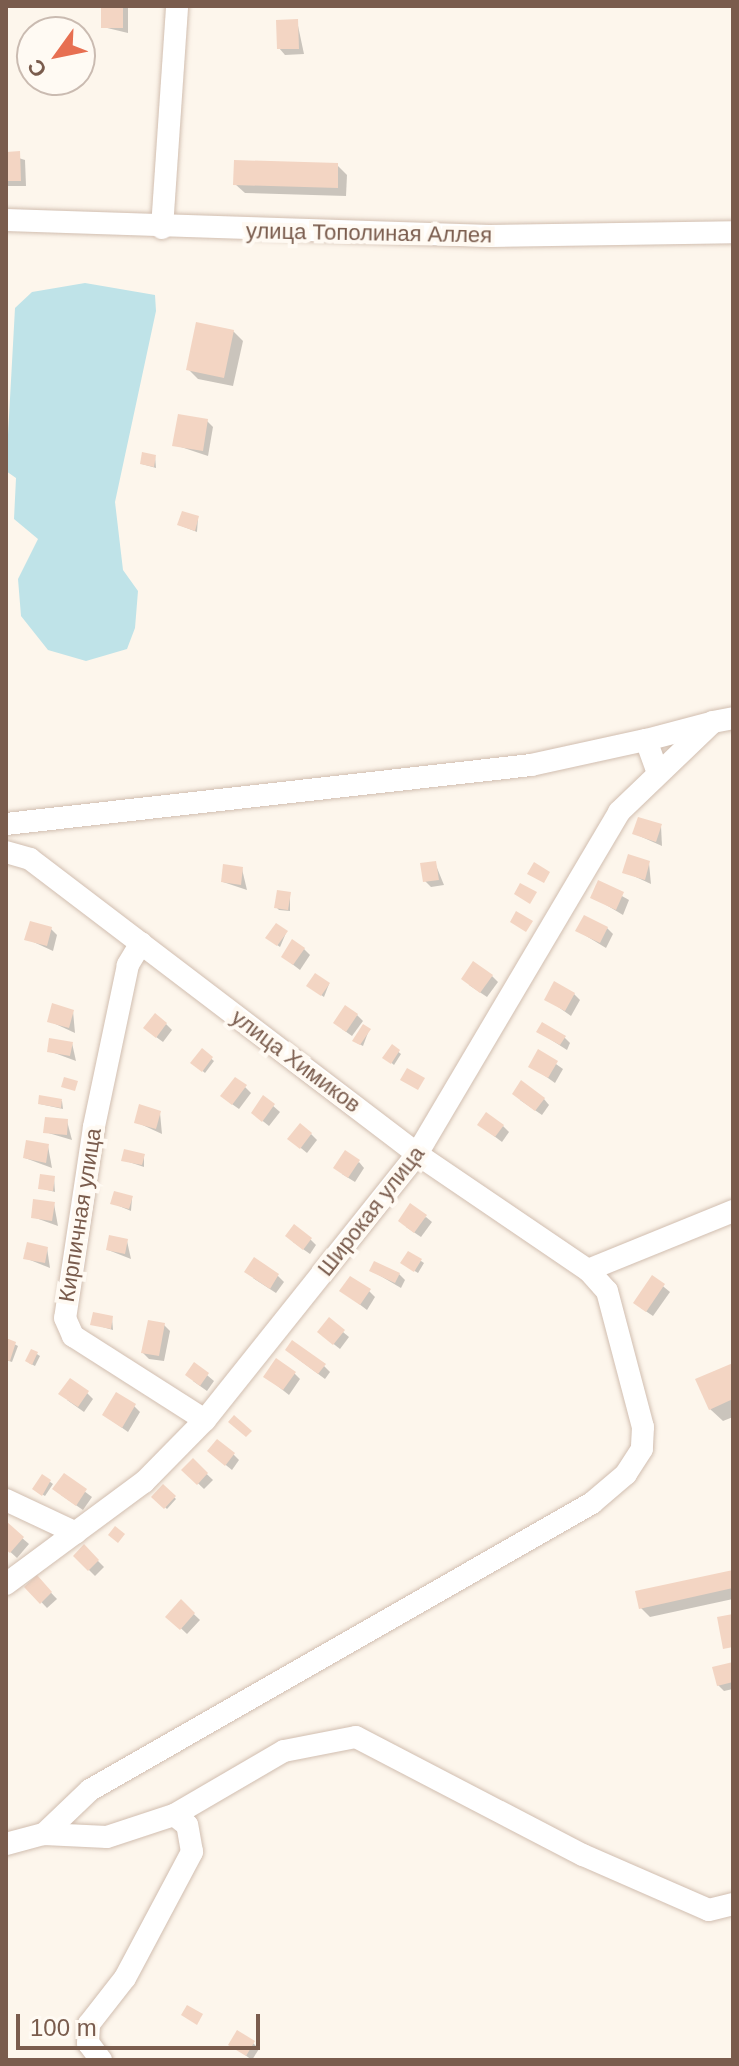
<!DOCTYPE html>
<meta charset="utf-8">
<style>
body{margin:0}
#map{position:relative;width:739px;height:2066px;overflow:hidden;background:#fdf6ec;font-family:Helvetica,sans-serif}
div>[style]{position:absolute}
.water>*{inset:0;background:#bfe3e8}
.shadow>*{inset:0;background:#0003}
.building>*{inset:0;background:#f3d5c3}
.roads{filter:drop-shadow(0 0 2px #d1beb0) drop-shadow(0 0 2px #d1beb0)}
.minor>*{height:22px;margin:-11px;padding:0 11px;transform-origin:11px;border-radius:11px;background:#fff}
span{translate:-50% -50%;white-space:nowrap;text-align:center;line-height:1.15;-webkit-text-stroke:8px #fffaf3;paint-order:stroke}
.street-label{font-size:22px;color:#7a5c4d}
.frame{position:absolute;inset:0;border:8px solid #7a5c4d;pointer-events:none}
.north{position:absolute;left:16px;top:16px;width:80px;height:80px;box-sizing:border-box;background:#fffaf3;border:2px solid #cabbb1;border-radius:50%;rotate:237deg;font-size:22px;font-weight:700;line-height:32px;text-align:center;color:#7a5c4d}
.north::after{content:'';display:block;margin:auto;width:28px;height:36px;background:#e76f51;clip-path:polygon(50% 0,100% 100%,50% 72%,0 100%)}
.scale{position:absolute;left:16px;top:2014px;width:244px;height:36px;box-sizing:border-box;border:4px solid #7a5c4d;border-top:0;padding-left:10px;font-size:24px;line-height:28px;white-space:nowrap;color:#7a5c4d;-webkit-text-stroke:6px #fffaf3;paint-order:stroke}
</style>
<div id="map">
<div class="water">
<i style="clip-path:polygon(85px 283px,155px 295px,156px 311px,115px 502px,123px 570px,138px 591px,135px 628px,127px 649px,86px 661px,48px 650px,21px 616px,18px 579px,38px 539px,14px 519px,16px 478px,6px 471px,15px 308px,32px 292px)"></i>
</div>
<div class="shadow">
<i style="clip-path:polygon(103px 6px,128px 6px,128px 33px,103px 27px)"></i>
<i style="clip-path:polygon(297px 21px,304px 54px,285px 55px,279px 48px)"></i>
<i style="clip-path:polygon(6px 154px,25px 160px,26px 186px,6px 186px)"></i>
<i style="clip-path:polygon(337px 165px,347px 175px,346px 196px,245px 193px,235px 184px)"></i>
<i style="clip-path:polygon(233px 331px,243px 341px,233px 386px,198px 379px,188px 369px)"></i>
<i style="clip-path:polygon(207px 421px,213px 427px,208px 456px,175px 445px)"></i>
<i style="clip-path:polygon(155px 456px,156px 468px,142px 464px)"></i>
<i style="clip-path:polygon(198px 518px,197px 532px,179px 525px)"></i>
<i style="clip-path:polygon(661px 826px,662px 846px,635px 834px)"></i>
<i style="clip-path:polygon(435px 863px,444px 885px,431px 887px,425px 881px)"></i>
<i style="clip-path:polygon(649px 863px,651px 884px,625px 872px)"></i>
<i style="clip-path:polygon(242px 869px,247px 890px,223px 882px)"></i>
<i style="clip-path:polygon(599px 883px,629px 900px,623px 915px,593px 897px)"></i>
<i style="clip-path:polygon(290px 894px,290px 911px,279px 910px,276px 907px)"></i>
<i style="clip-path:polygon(607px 928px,613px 934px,606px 948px,578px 931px)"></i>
<i style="clip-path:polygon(51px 929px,57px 935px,53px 951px,27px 939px)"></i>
<i style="clip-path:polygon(286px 933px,280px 947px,270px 940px)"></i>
<i style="clip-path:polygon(304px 949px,310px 955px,300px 970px,283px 957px)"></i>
<i style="clip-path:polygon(492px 976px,498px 982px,487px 997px,469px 985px)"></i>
<i style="clip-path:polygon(329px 984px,324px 997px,311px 988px)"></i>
<i style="clip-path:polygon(574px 994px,580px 1000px,571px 1016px,547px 999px)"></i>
<i style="clip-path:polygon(73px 1011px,75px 1033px,49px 1021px)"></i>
<i style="clip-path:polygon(357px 1015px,363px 1021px,352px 1036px,342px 1029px)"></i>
<i style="clip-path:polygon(166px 1024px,172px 1030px,163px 1042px,152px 1034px)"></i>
<i style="clip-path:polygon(369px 1030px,363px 1046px,357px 1043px)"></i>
<i style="clip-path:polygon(539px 1032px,564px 1037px,570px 1043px,567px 1050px)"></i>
<i style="clip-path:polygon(72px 1043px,76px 1061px,49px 1051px)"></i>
<i style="clip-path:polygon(392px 1047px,401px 1054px,394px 1065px,385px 1057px)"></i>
<i style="clip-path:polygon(202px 1051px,214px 1061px,205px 1073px,193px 1063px)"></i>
<i style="clip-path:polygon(539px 1052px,563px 1069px,555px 1083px,531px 1066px)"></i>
<i style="clip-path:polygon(245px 1087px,251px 1093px,239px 1109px,229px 1102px)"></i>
<i style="clip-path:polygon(264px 1098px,280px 1112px,269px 1126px,259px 1118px)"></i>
<i style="clip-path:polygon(544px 1099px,549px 1105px,542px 1115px,520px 1100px)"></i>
<i style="clip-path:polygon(62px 1101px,63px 1109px,40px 1104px)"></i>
<i style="clip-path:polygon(160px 1113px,162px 1134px,136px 1122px)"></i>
<i style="clip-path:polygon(67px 1121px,72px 1140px,45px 1132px)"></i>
<i style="clip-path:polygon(503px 1126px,509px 1132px,502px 1142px,486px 1130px)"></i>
<i style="clip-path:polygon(311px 1134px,317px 1140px,307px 1153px,296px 1144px)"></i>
<i style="clip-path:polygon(48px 1146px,52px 1168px,25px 1158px)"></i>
<i style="clip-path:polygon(144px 1156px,144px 1167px,123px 1160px)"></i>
<i style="clip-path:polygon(359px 1162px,364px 1168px,355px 1182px,342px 1174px)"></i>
<i style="clip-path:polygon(54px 1178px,55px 1192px,40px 1188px)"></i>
<i style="clip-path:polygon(132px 1198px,131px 1211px,112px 1203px)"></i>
<i style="clip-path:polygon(54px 1204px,58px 1226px,33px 1217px)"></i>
<i style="clip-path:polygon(426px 1217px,432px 1222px,421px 1237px,406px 1227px)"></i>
<i style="clip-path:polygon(310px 1239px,316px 1245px,310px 1254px,293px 1242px)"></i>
<i style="clip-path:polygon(127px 1241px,131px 1259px,108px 1250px)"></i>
<i style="clip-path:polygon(47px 1248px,50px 1268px,25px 1258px)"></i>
<i style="clip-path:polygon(409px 1253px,424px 1263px,418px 1273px,405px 1265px)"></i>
<i style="clip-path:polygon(372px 1271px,399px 1274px,405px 1280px,401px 1288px)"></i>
<i style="clip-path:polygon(278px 1276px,284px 1282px,276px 1293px,253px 1278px)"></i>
<i style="clip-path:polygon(653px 1278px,670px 1292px,653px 1316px,641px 1308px)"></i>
<i style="clip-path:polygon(342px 1291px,369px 1291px,375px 1297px,367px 1310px)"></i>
<i style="clip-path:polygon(112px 1318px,113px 1330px,92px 1324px)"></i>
<i style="clip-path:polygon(164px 1325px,170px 1331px,164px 1361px,149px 1359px,143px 1353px)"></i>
<i style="clip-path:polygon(343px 1332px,349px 1337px,340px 1349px,326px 1338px)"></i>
<i style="clip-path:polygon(6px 1340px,18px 1346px,12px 1362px,6px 1360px)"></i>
<i style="clip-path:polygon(32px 1351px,40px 1356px,35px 1366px,29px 1363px)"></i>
<i style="clip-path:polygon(294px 1356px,324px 1366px,330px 1372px,325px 1379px)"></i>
<i style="clip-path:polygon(195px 1365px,214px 1381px,207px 1391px,193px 1381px)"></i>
<i style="clip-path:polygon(733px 1365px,733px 1417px,723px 1421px,710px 1409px)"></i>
<i style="clip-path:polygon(294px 1373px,300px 1379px,289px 1395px,266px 1377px)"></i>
<i style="clip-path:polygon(87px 1393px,93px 1399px,84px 1412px,67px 1400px)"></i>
<i style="clip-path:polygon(134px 1406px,140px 1412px,128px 1432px,104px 1415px)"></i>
<i style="clip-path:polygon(233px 1454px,239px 1460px,232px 1470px,216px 1457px)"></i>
<i style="clip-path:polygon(193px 1461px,213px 1480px,204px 1489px,184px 1470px)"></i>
<i style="clip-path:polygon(42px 1476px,53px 1484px,45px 1496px,37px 1491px)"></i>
<i style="clip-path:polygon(64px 1476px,92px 1497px,83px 1510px,61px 1495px)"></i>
<i style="clip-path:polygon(163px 1487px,176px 1499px,167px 1509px,154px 1497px)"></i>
<i style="clip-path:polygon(6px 1524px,29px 1544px,17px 1558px,6px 1548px)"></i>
<i style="clip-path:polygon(84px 1547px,104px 1567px,95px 1576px,75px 1556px)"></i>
<i style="clip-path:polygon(733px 1572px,733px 1599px,650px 1617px,641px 1608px)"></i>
<i style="clip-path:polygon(37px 1578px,57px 1599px,47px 1608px,27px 1587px)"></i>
<i style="clip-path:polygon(181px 1602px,200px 1620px,187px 1634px,168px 1616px)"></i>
<i style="clip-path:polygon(733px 1664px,733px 1689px,724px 1691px,718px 1685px)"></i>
<i style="clip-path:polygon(253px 2043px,259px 2049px,252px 2060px,231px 2045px)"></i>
</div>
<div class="building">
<i style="clip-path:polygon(101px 6px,123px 6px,123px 28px,101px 28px)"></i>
<i style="clip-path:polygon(298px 19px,299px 49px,277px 49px,276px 20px)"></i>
<i style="clip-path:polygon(20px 151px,21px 181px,6px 181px,6px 152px)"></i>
<i style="clip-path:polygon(234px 160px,338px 163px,338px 188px,233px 185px)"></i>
<i style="clip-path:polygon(196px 322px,234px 330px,224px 378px,186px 370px)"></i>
<i style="clip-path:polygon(178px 414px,208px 419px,203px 451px,172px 446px)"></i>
<i style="clip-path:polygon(142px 452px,156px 455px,154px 467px,140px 464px)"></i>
<i style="clip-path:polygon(182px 511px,199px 516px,195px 531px,177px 525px)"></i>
<i style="clip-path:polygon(638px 817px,662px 824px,656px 842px,632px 834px)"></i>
<i style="clip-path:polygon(628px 854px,650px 861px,645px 880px,622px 873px)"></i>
<i style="clip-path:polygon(436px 861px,439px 880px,423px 882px,420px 863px)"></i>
<i style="clip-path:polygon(534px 862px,550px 872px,544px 883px,527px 874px)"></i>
<i style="clip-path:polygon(223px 864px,243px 867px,241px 885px,221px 882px)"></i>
<i style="clip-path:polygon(598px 880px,624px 892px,616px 910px,590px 898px)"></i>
<i style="clip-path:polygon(520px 883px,537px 892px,530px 904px,514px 894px)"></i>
<i style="clip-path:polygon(277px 890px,291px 892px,288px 910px,274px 908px)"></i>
<i style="clip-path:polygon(516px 911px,533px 921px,526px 932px,510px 922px)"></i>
<i style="clip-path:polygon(584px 915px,608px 927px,600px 943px,575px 931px)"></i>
<i style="clip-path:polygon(30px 921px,52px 927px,47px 946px,24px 940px)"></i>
<i style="clip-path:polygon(276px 923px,288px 931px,277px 946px,265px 938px)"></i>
<i style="clip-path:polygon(292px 939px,305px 948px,293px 965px,281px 957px)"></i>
<i style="clip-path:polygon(473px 961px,493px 975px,480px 993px,461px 979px)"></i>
<i style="clip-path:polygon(315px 973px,330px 983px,321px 996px,306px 986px)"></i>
<i style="clip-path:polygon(554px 981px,575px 993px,565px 1011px,544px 1000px)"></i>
<i style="clip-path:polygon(52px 1003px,74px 1010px,69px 1028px,47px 1022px)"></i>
<i style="clip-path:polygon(345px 1005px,358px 1014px,346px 1032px,333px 1023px)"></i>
<i style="clip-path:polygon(155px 1013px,167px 1023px,156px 1038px,143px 1028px)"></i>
<i style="clip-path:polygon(542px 1022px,566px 1036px,560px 1045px,536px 1032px)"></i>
<i style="clip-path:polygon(363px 1024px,371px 1029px,360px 1045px,352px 1041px)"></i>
<i style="clip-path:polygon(49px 1038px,73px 1042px,70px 1056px,47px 1052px)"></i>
<i style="clip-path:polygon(392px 1044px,400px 1050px,391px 1064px,382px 1058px)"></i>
<i style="clip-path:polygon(202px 1048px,213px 1057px,202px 1072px,190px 1063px)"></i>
<i style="clip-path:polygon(538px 1049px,558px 1061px,548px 1078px,528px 1067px)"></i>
<i style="clip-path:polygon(407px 1068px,425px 1078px,418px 1090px,400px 1080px)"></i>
<i style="clip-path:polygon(64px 1077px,78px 1081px,75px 1091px,61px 1087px)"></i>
<i style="clip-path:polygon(235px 1077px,247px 1085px,232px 1105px,220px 1096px)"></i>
<i style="clip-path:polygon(521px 1080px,545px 1098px,535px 1111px,512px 1094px)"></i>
<i style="clip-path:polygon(39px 1095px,62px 1099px,61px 1108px,38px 1104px)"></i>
<i style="clip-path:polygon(263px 1095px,275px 1104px,262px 1122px,251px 1113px)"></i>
<i style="clip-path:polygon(139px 1104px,161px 1111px,156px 1129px,134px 1123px)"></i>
<i style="clip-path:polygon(486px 1112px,504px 1125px,495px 1137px,477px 1125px)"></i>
<i style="clip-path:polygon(45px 1117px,68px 1119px,67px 1135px,43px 1133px)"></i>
<i style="clip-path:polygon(300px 1123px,312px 1133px,300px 1149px,287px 1139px)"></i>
<i style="clip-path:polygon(26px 1140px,49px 1144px,46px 1163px,23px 1158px)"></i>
<i style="clip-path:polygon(124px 1149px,145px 1154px,142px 1165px,121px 1161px)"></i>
<i style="clip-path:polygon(345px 1150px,360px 1160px,348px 1178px,333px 1168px)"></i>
<i style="clip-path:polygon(40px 1174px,55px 1176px,53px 1191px,38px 1189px)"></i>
<i style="clip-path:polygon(114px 1191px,133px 1196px,129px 1209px,110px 1204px)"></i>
<i style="clip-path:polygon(33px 1199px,55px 1202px,52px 1221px,31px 1218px)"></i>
<i style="clip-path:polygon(410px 1203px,427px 1215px,414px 1233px,398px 1221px)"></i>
<i style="clip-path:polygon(294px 1224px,312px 1238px,303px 1250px,285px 1236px)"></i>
<i style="clip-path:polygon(109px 1235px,128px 1239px,125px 1254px,106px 1250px)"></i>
<i style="clip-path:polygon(27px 1242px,48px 1247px,45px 1263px,23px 1259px)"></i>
<i style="clip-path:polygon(408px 1251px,422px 1259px,414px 1272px,400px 1263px)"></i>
<i style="clip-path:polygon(254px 1257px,279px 1274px,270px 1289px,244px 1272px)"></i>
<i style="clip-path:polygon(374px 1261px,400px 1273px,395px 1283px,369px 1271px)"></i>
<i style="clip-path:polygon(652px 1275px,665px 1284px,646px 1312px,633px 1303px)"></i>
<i style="clip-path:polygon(350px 1276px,371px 1289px,360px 1305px,339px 1291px)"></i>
<i style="clip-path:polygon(93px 1312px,113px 1316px,111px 1329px,90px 1325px)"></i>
<i style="clip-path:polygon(329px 1317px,345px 1330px,333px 1345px,317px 1332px)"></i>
<i style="clip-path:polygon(148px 1320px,165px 1323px,159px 1356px,141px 1353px)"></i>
<i style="clip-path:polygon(6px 1338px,16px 1342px,10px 1361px,6px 1360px)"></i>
<i style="clip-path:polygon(292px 1340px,326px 1364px,318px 1374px,285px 1350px)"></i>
<i style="clip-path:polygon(31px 1349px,38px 1352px,32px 1365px,25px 1361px)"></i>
<i style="clip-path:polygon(276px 1358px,296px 1372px,283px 1390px,263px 1377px)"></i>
<i style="clip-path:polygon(194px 1362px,209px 1373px,200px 1386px,185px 1375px)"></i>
<i style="clip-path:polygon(733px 1363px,733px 1399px,709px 1410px,695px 1379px)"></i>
<i style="clip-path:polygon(70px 1378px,89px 1391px,78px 1407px,58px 1394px)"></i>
<i style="clip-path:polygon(116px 1392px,136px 1404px,122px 1428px,102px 1415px)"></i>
<i style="clip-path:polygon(234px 1415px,252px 1431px,246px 1437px,228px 1422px)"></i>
<i style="clip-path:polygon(217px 1439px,235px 1453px,225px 1466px,207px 1451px)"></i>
<i style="clip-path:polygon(193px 1458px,208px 1473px,197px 1485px,181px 1470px)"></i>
<i style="clip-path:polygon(64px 1473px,87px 1489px,76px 1506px,52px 1489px)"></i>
<i style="clip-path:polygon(42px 1474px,51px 1480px,42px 1496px,32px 1489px)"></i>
<i style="clip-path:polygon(163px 1484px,176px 1496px,164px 1509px,151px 1497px)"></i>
<i style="clip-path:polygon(6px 1521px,24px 1537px,10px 1553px,6px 1550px)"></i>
<i style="clip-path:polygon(115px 1526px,125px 1534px,118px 1543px,108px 1535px)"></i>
<i style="clip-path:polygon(84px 1544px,99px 1560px,88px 1571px,73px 1556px)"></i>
<i style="clip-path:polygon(733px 1570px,733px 1588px,639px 1609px,635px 1591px)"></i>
<i style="clip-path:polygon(37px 1575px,52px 1592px,40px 1604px,24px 1587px)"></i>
<i style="clip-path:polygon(181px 1599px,195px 1613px,180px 1630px,165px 1617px)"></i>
<i style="clip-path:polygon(733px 1614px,733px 1647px,723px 1649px,717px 1617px)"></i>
<i style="clip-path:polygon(733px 1662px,733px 1682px,717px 1686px,712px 1667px)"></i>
<i style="clip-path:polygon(187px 2005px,203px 2014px,197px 2025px,181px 2015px)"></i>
<i style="clip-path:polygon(237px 2030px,255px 2041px,246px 2056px,228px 2045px)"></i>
</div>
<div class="roads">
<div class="minor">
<i style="left:6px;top:220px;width:484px;rotate:1.9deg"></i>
<i style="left:490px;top:236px;width:243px;rotate:-0.9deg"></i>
<i style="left:162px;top:228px;width:223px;rotate:-86.1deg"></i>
<i style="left:646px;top:740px;width:67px;rotate:-14.7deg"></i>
<i style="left:6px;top:824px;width:528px;rotate:-6.41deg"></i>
<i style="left:531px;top:765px;width:118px;rotate:-12.3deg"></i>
<i style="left:646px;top:740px;width:35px;rotate:70deg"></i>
<i style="left:6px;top:852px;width:25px;rotate:16deg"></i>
<i style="left:30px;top:859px;width:487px;rotate:37.3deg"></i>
<i style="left:417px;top:1154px;width:207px;rotate:34.2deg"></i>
<i style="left:588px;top:1270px;width:28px;rotate:48deg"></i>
<i style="left:607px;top:1291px;width:141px;rotate:75.2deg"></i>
<i style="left:643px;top:1427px;width:22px;rotate:93deg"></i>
<i style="left:642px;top:1449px;width:30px;rotate:123deg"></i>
<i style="left:626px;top:1474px;width:45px;rotate:139.5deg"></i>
<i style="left:592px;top:1503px;width:578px;rotate:150.24deg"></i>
<i style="left:90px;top:1790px;width:64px;rotate:136.3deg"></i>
<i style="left:141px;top:943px;width:26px;rotate:121deg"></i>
<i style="left:128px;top:965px;width:166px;rotate:101.9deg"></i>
<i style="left:94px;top:1127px;width:193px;rotate:98.6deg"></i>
<i style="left:65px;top:1318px;width:20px;rotate:66deg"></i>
<i style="left:73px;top:1336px;width:156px;rotate:32.5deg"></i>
<i style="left:588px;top:1270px;width:157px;rotate:-22.1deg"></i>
<i style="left:6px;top:1500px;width:77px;rotate:25.2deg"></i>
<i style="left:6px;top:1584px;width:172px;rotate:-36.5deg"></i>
<i style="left:144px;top:1482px;width:87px;rotate:-45.5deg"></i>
<i style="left:205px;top:1420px;width:340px;rotate:-51.4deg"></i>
<i style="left:417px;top:1154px;width:397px;rotate:-59.4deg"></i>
<i style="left:619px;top:812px;width:130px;rotate:-43.8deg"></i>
<i style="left:713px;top:722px;width:20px;rotate:-11deg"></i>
<i style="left:6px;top:1844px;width:39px;rotate:-15deg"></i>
<i style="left:44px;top:1834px;width:63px;rotate:2.7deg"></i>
<i style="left:107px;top:1837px;width:71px;rotate:-18.2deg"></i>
<i style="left:174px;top:1815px;width:127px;rotate:-30.2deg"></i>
<i style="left:284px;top:1751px;width:73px;rotate:-11deg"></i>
<i style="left:356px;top:1737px;width:256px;rotate:27.5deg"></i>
<i style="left:583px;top:1855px;width:137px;rotate:23.6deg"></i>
<i style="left:709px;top:1910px;width:25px;rotate:-14deg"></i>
<i style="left:101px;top:2060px;width:21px;rotate:-127deg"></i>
<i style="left:88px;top:2043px;width:19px;rotate:-87deg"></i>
<i style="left:89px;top:2024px;width:58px;rotate:-52deg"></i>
<i style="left:125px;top:1978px;width:143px;rotate:-62deg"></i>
<i style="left:192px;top:1852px;width:27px;rotate:-100deg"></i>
<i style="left:187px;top:1825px;width:16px;rotate:-142deg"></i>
</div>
</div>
<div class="street-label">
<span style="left:369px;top:233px;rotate:1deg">улица Тополиная Аллея</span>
<span style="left:296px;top:1061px;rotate:37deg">улица Химиков</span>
<span style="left:371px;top:1211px;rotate:-52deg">Широкая улица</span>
<span style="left:80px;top:1215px;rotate:-81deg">Кирпичная улица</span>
</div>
<div class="frame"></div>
<div class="north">С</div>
<div class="scale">100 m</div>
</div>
